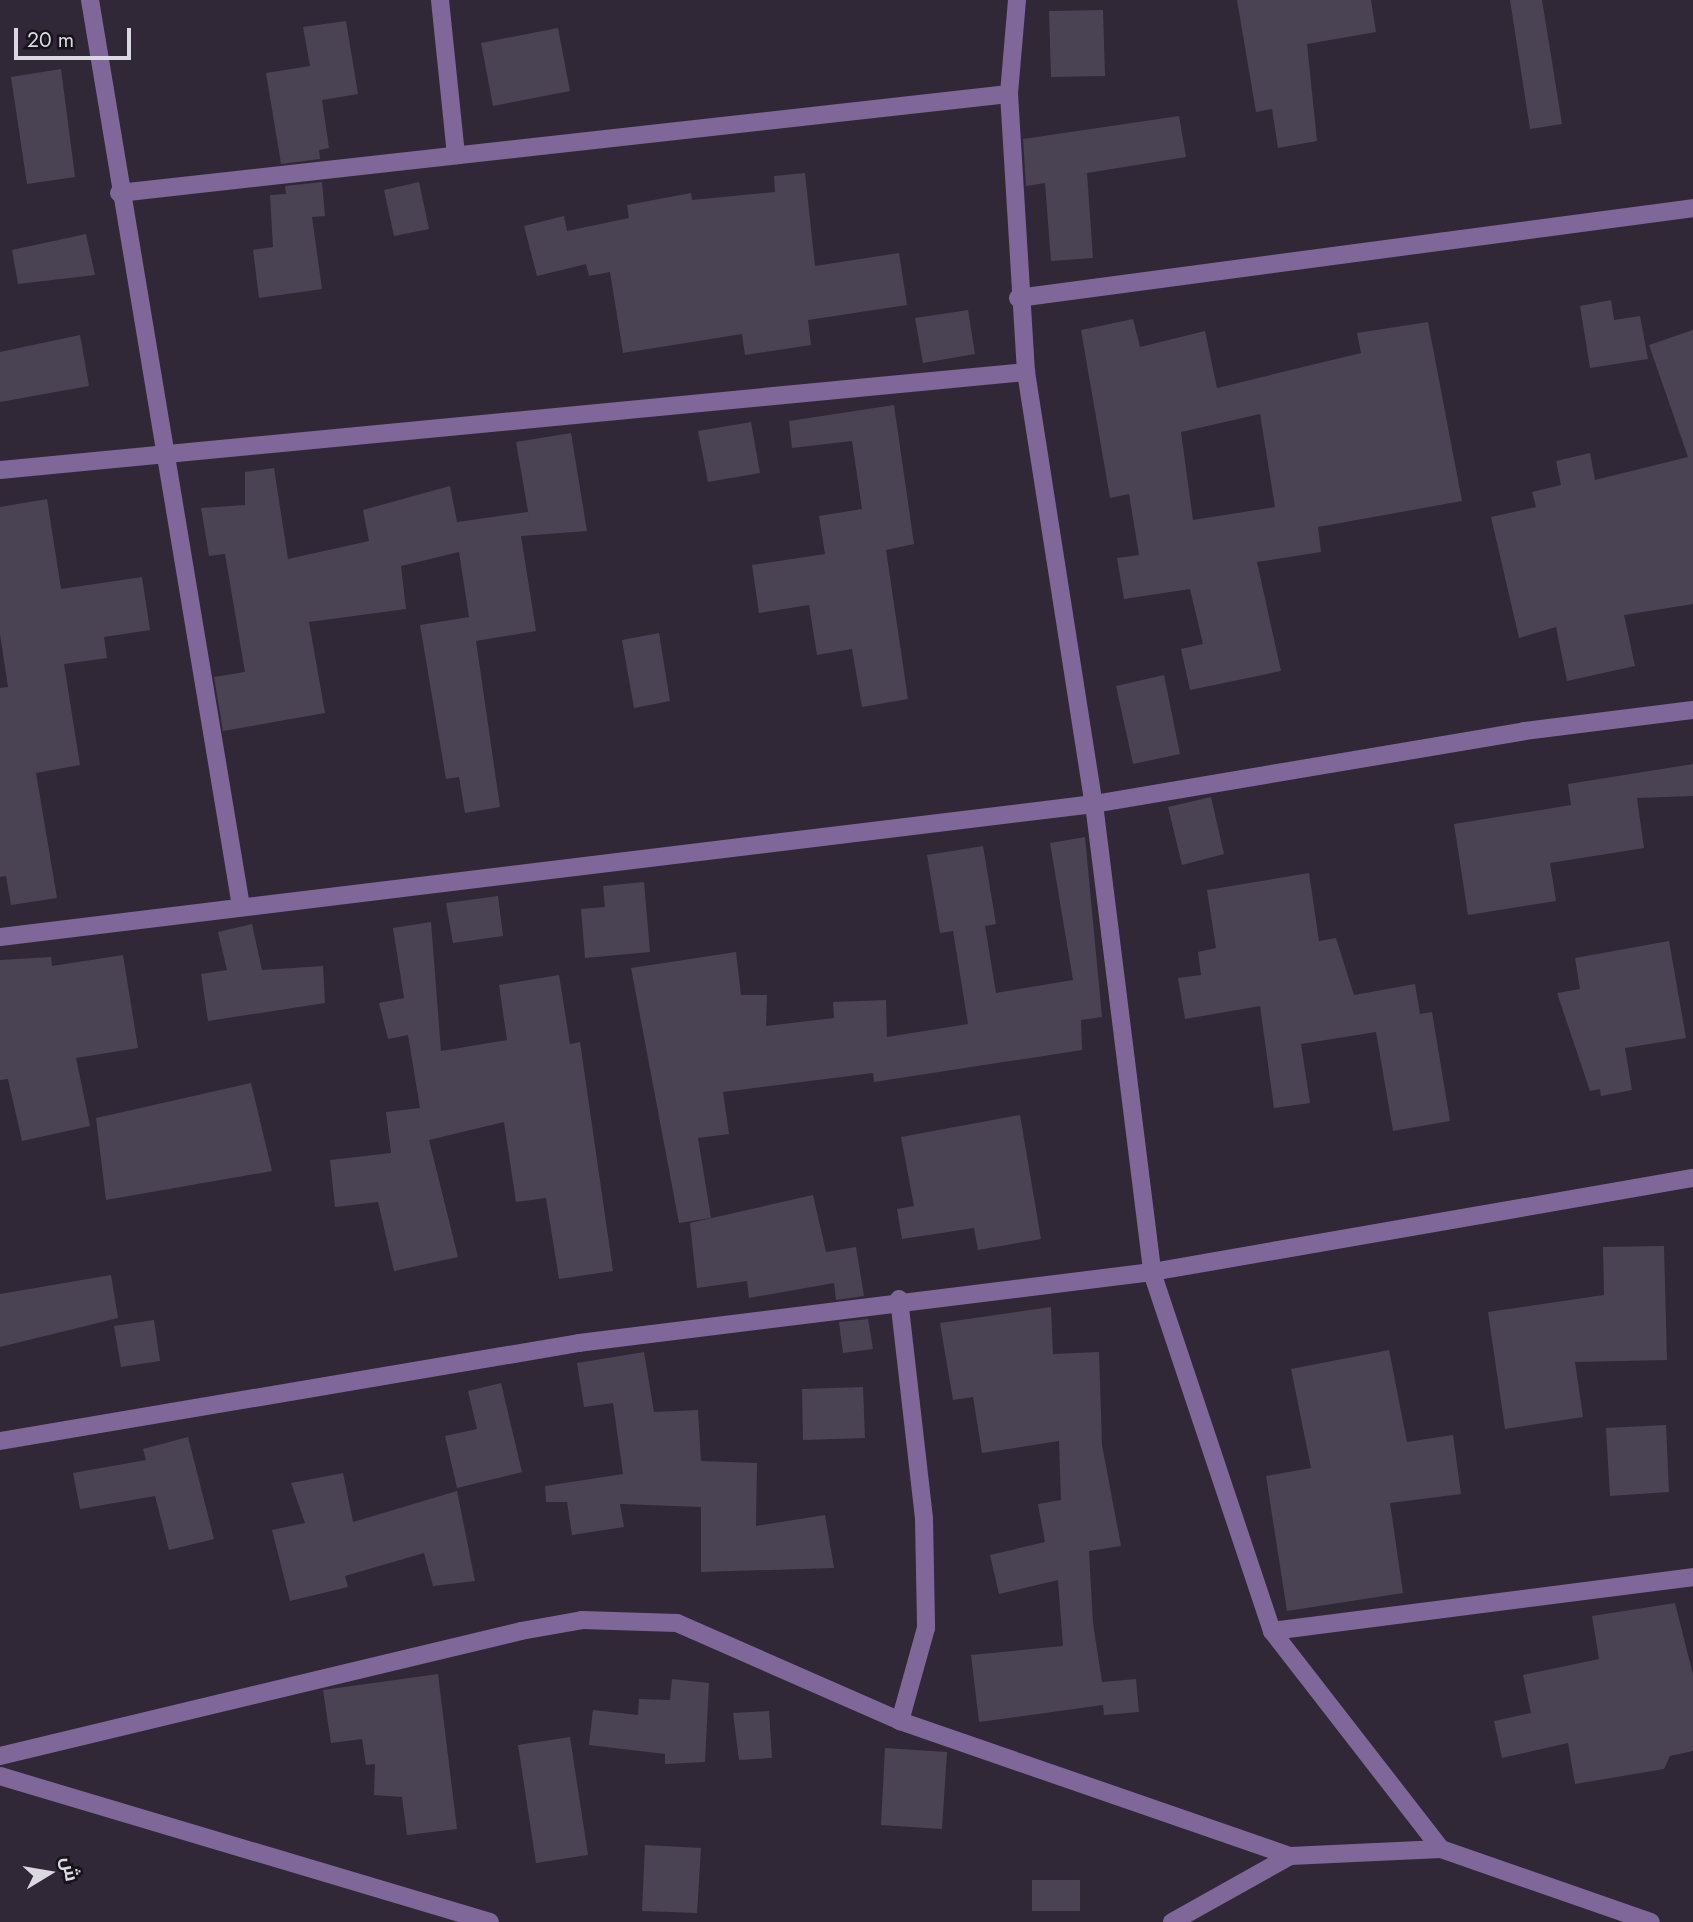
<!DOCTYPE html>
<meta charset="utf-8">
<style>
body{margin:0}
#map{position:relative;width:1693px;height:1922px;overflow:hidden;background:#302837;font-family:Jost,Cairo,sans-serif}
div>[style]{position:absolute}
.building>*{inset:0;background:#4a4353}
.minor>*{height:18px;margin:-9px;padding:0 9px;transform-origin:9px;border-radius:9px;background:#806799}
span{translate:-50% -50%;white-space:nowrap;text-align:center;line-height:1.15;-webkit-text-stroke:6px #161319;paint-order:stroke}
.north{position:absolute;left:14px;top:1838px;width:70px;height:70px;-webkit-text-stroke:5px #161319;paint-order:stroke;rotate:79deg;font-size:19px;font-weight:700;line-height:28px;text-align:center;color:#dcd8e1}
.north::after{content:'';display:block;margin:auto;width:24px;height:32px;background:#dcd8e1;clip-path:polygon(50% 0,100% 100%,50% 72%,0 100%)}
.scale{position:absolute;left:14px;top:28px;width:117px;height:32px;box-sizing:border-box;border:4px solid #dcd8e1;border-top:0;padding-left:9px;font-size:21px;line-height:24px;white-space:nowrap;color:#dcd8e1;-webkit-text-stroke:5px #161319;paint-order:stroke}
</style>
<div id="map">
<div class="building">
<i style="clip-path:polygon(1237px 0,1371px 0,1376px 32px,1307px 44px,1317px 141px,1278px 148px,1272px 109px,1256px 112px)"></i>
<i style="clip-path:polygon(1510px 0,1542px 0,1562px 124px,1530px 129px)"></i>
<i style="clip-path:polygon(1103px 10px,1105px 76px,1051px 77px,1049px 11px)"></i>
<i style="clip-path:polygon(346px 21px,358px 94px,322px 100px,329px 148px,319px 150px,320px 159px,281px 164px,266px 73px,310px 66px,303px 27px)"></i>
<i style="clip-path:polygon(558px 28px,570px 91px,493px 106px,481px 43px)"></i>
<i style="clip-path:polygon(61px 69px,75px 177px,27px 184px,11px 77px)"></i>
<i style="clip-path:polygon(1179px 116px,1186px 157px,1087px 173px,1093px 258px,1051px 261px,1045px 183px,1026px 186px,1023px 139px)"></i>
<i style="clip-path:polygon(805px 173px,815px 266px,899px 253px,907px 305px,808px 320px,811px 345px,745px 355px,742px 334px,623px 353px,610px 272px,589px 276px,586px 264px,537px 276px,524px 226px,564px 216px,567px 231px,629px 218px,627px 205px,691px 193px,692px 200px,775px 192px,774px 176px)"></i>
<i style="clip-path:polygon(322px 182px,325px 216px,312px 217px,322px 289px,259px 298px,253px 250px,273px 247px,270px 195px,286px 194px,285px 186px)"></i>
<i style="clip-path:polygon(419px 182px,429px 229px,394px 236px,384px 190px)"></i>
<i style="clip-path:polygon(86px 234px,95px 275px,18px 284px,12px 250px)"></i>
<i style="clip-path:polygon(1611px 300px,1614px 320px,1640px 316px,1648px 359px,1590px 368px,1580px 306px)"></i>
<i style="clip-path:polygon(968px 310px,975px 354px,923px 363px,915px 318px)"></i>
<i style="clip-path:polygon(evenodd,1133px 319px,1140px 347px,1205px 331px,1217px 388px,1361px 353px,1357px 333px,1428px 322px,1462px 501px,1318px 527px,1321px 552px,1257px 562px,1281px 671px,1190px 690px,1181px 649px,1203px 644px,1190px 589px,1124px 599px,1117px 558px,1139px 555px,1129px 494px,1110px 498px,1081px 330px,1133px 319px,1260px 414px,1275px 507px,1193px 520px,1181px 432px,1260px 414px)"></i>
<i style="clip-path:polygon(1693px 330px,1693px 604px,1624px 615px,1635px 666px,1567px 681px,1556px 627px,1519px 638px,1491px 517px,1536px 507px,1532px 492px,1561px 485px,1556px 461px,1590px 453px,1595px 480px,1688px 457px,1649px 345px)"></i>
<i style="clip-path:polygon(80px 335px,89px 386px,0 402px,0 352px)"></i>
<i style="clip-path:polygon(894px 405px,914px 544px,886px 550px,908px 699px,862px 707px,852px 649px,817px 655px,809px 605px,759px 613px,752px 565px,825px 554px,819px 516px,862px 509px,852px 441px,792px 448px,789px 421px)"></i>
<i style="clip-path:polygon(751px 422px,760px 473px,708px 482px,698px 431px)"></i>
<i style="clip-path:polygon(571px 433px,587px 531px,521px 536px,536px 631px,476px 641px,500px 807px,465px 813px,459px 777px,446px 779px,420px 625px,469px 617px,459px 552px,401px 566px,406px 609px,309px 622px,325px 713px,223px 731px,214px 677px,245px 672px,225px 554px,209px 556px,201px 508px,245px 505px,245px 472px,274px 468px,288px 559px,369px 541px,363px 510px,450px 486px,457px 522px,528px 512px,530px 523px,516px 442px)"></i>
<i style="clip-path:polygon(47px 499px,61px 589px,142px 577px,150px 630px,104px 637px,107px 658px,64px 664px,80px 765px,36px 773px,57px 898px,11px 905px,6px 876px,0 877px,0 688px,8px 687px,0 634px,0 507px)"></i>
<i style="clip-path:polygon(659px 633px,670px 701px,634px 708px,622px 640px)"></i>
<i style="clip-path:polygon(1164px 675px,1180px 754px,1133px 764px,1116px 686px)"></i>
<i style="clip-path:polygon(1693px 764px,1693px 796px,1637px 798px,1644px 848px,1550px 863px,1556px 901px,1468px 915px,1454px 824px,1571px 805px,1568px 784px)"></i>
<i style="clip-path:polygon(1211px 797px,1224px 854px,1182px 865px,1168px 807px)"></i>
<i style="clip-path:polygon(1085px 837px,1102px 1017px,1081px 1020px,1082px 1050px,874px 1082px,873px 1073px,723px 1092px,729px 1134px,698px 1138px,711px 1218px,679px 1223px,631px 968px,736px 952px,741px 995px,767px 995px,766px 1026px,834px 1018px,833px 1002px,886px 1000px,887px 1037px,968px 1024px,953px 931px,940px 933px,927px 855px,983px 846px,996px 924px,985px 926px,996px 993px,1073px 980px,1050px 843px)"></i>
<i style="clip-path:polygon(1309px 873px,1319px 941px,1336px 938px,1354px 995px,1415px 984px,1420px 1014px,1432px 1012px,1450px 1121px,1393px 1131px,1376px 1032px,1301px 1044px,1310px 1103px,1274px 1108px,1260px 1006px,1185px 1019px,1178px 978px,1201px 975px,1198px 952px,1216px 948px,1207px 890px)"></i>
<i style="clip-path:polygon(644px 882px,650px 952px,585px 958px,581px 909px,605px 907px,603px 886px)"></i>
<i style="clip-path:polygon(498px 896px,503px 936px,453px 943px,446px 903px)"></i>
<i style="clip-path:polygon(431px 922px,441px 1051px,507px 1040px,499px 985px,559px 975px,570px 1044px,580px 1042px,613px 1271px,559px 1279px,546px 1198px,516px 1202px,504px 1122px,429px 1140px,458px 1257px,394px 1271px,378px 1202px,335px 1207px,330px 1160px,391px 1153px,386px 1112px,420px 1108px,408px 1035px,388px 1039px,379px 1003px,404px 998px,393px 928px)"></i>
<i style="clip-path:polygon(252px 924px,262px 970px,323px 966px,325px 1003px,208px 1021px,201px 974px,227px 970px,218px 932px)"></i>
<i style="clip-path:polygon(1669px 941px,1686px 1038px,1625px 1048px,1632px 1090px,1601px 1096px,1600px 1089px,1590px 1091px,1557px 993px,1580px 989px,1575px 958px)"></i>
<i style="clip-path:polygon(123px 955px,138px 1048px,76px 1058px,90px 1126px,22px 1141px,8px 1079px,0 1080px,0 960px,51px 957px,52px 966px)"></i>
<i style="clip-path:polygon(251px 1083px,272px 1171px,106px 1200px,96px 1118px)"></i>
<i style="clip-path:polygon(1020px 1115px,1041px 1239px,978px 1250px,974px 1228px,902px 1239px,897px 1209px,914px 1206px,901px 1137px)"></i>
<i style="clip-path:polygon(813px 1195px,826px 1252px,856px 1247px,864px 1296px,836px 1300px,834px 1283px,749px 1298px,747px 1281px,697px 1288px,690px 1223px)"></i>
<i style="clip-path:polygon(1664px 1246px,1667px 1360px,1575px 1362px,1583px 1417px,1505px 1429px,1488px 1312px,1604px 1295px,1603px 1247px)"></i>
<i style="clip-path:polygon(111px 1275px,118px 1318px,0 1347px,0 1294px)"></i>
<i style="clip-path:polygon(1051px 1307px,1053px 1354px,1099px 1352px,1102px 1445px,1121px 1546px,1089px 1551px,1093px 1623px,1102px 1682px,1136px 1679px,1139px 1712px,1104px 1715px,1103px 1705px,979px 1722px,971px 1655px,1063px 1646px,1058px 1580px,999px 1594px,990px 1555px,1045px 1542px,1038px 1504px,1061px 1500px,1059px 1441px,982px 1453px,973px 1397px,953px 1400px,940px 1323px)"></i>
<i style="clip-path:polygon(868px 1319px,873px 1349px,843px 1353px,839px 1322px)"></i>
<i style="clip-path:polygon(154px 1320px,160px 1361px,121px 1367px,114px 1326px)"></i>
<i style="clip-path:polygon(1389px 1350px,1407px 1442px,1453px 1435px,1461px 1494px,1390px 1503px,1403px 1593px,1287px 1611px,1266px 1476px,1311px 1468px,1291px 1369px)"></i>
<i style="clip-path:polygon(644px 1352px,654px 1412px,698px 1410px,701px 1461px,757px 1463px,756px 1526px,825px 1515px,834px 1568px,701px 1572px,701px 1507px,620px 1504px,624px 1527px,572px 1535px,567px 1502px,546px 1502px,545px 1486px,623px 1474px,613px 1403px,584px 1407px,577px 1363px)"></i>
<i style="clip-path:polygon(501px 1383px,522px 1472px,457px 1488px,445px 1436px,477px 1429px,468px 1391px)"></i>
<i style="clip-path:polygon(863px 1387px,865px 1438px,803px 1440px,802px 1389px)"></i>
<i style="clip-path:polygon(1666px 1425px,1669px 1492px,1610px 1496px,1606px 1428px)"></i>
<i style="clip-path:polygon(188px 1437px,214px 1539px,169px 1550px,155px 1496px,80px 1509px,73px 1473px,146px 1460px,143px 1449px)"></i>
<i style="clip-path:polygon(343px 1473px,353px 1522px,457px 1491px,475px 1581px,433px 1586px,424px 1553px,345px 1576px,348px 1587px,290px 1601px,272px 1530px,305px 1523px,291px 1483px)"></i>
<i style="clip-path:polygon(1675px 1603px,1693px 1675px,1693px 1751px,1670px 1756px,1664px 1769px,1575px 1784px,1568px 1743px,1502px 1758px,1494px 1721px,1531px 1713px,1523px 1675px,1599px 1659px,1592px 1616px)"></i>
<i style="clip-path:polygon(438px 1674px,457px 1829px,407px 1835px,402px 1797px,374px 1795px,375px 1764px,366px 1765px,362px 1739px,331px 1743px,323px 1690px)"></i>
<i style="clip-path:polygon(672px 1679px,709px 1683px,705px 1762px,665px 1764px,665px 1754px,589px 1745px,593px 1710px,638px 1715px,639px 1699px,670px 1700px)"></i>
<i style="clip-path:polygon(769px 1711px,772px 1758px,739px 1760px,733px 1713px)"></i>
<i style="clip-path:polygon(570px 1737px,588px 1855px,536px 1863px,518px 1745px)"></i>
<i style="clip-path:polygon(885px 1748px,947px 1752px,942px 1829px,881px 1825px)"></i>
<i style="clip-path:polygon(645px 1845px,701px 1848px,697px 1913px,642px 1911px)"></i>
<i style="clip-path:polygon(1032px 1880px,1080px 1880px,1080px 1911px,1032px 1911px)"></i>
</div>
<div class="minor">
<i style="left:90px;top:0;width:918px;rotate:80.54deg"></i>
<i style="left:440px;top:0;width:156px;rotate:84.1deg"></i>
<i style="left:1017px;top:0;width:94px;rotate:94.9deg"></i>
<i style="left:1009px;top:94px;width:279px;rotate:86.5deg"></i>
<i style="left:119px;top:193px;width:895px;rotate:-6.35deg"></i>
<i style="left:1018px;top:298px;width:681px;rotate:-7.59deg"></i>
<i style="left:0;top:470px;width:1031px;rotate:-5.46deg"></i>
<i style="left:1026px;top:372px;width:437px;rotate:81.1deg"></i>
<i style="left:1094px;top:804px;width:472px;rotate:82.9deg"></i>
<i style="left:1152px;top:1272px;width:577px;rotate:172.94deg"></i>
<i style="left:579px;top:1343px;width:587px;rotate:170.39deg"></i>
<i style="left:0;top:937px;width:1102px;rotate:-6.93deg"></i>
<i style="left:1094px;top:804px;width:436px;rotate:-9.6deg"></i>
<i style="left:1524px;top:731px;width:170px;rotate:-7.1deg"></i>
<i style="left:899px;top:1299px;width:221px;rotate:83.5deg"></i>
<i style="left:924px;top:1519px;width:109px;rotate:88.9deg"></i>
<i style="left:926px;top:1628px;width:97px;rotate:105.6deg"></i>
<i style="left:1272px;top:1631px;width:424px;rotate:-7.3deg"></i>
<i style="left:0;top:1756px;width:536px;rotate:-13.49deg"></i>
<i style="left:521px;top:1631px;width:62px;rotate:-10.2deg"></i>
<i style="left:582px;top:1620px;width:95px;rotate:1.8deg"></i>
<i style="left:677px;top:1623px;width:244px;rotate:23.7deg"></i>
<i style="left:900px;top:1721px;width:413px;rotate:19.1deg"></i>
<i style="left:1290px;top:1856px;width:151px;rotate:-2.7deg"></i>
<i style="left:1441px;top:1849px;width:222px;rotate:19.2deg"></i>
<i style="left:0;top:1776px;width:511px;rotate:16.59deg"></i>
<i style="left:1441px;top:1849px;width:276px;rotate:-127.8deg"></i>
<i style="left:1272px;top:1631px;width:379px;rotate:-108.5deg"></i>
<i style="left:1152px;top:1272px;width:549px;rotate:-9.86deg"></i>
<i style="left:1172px;top:1922px;width:135px;rotate:-29.2deg"></i>
</div>
<div class="north">ش</div>
<div class="scale">20 m</div>
</div>
